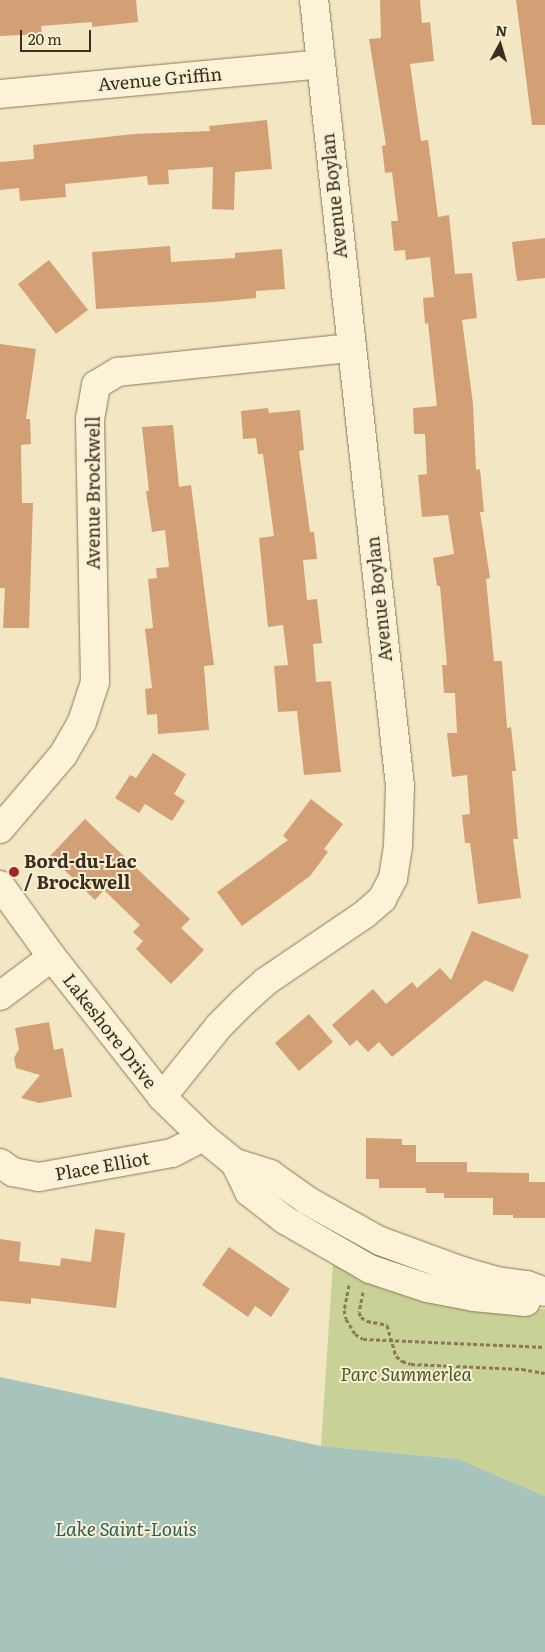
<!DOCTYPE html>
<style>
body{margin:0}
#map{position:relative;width:545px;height:1652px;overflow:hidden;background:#f2e6c3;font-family:Literata,serif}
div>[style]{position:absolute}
.green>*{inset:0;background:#c8d196}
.water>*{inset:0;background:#a6c4bc}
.building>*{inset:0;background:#d3a076}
.path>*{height:3px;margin-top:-1.5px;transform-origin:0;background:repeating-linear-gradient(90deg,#8e7758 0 4px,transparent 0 6.5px)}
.roads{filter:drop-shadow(0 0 1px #8e7758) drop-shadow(0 0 1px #8e7758)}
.minor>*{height:28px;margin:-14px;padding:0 14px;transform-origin:14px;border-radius:14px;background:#fbf2d7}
.dots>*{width:14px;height:14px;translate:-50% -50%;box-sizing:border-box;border:2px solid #f8efd4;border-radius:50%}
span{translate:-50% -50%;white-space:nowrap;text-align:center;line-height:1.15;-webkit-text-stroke:4px #f8efd4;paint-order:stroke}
.street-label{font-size:18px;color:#3c2e1d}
.poi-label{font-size:18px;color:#3c2e1d;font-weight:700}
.left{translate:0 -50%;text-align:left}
.park-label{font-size:18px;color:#4a5a22;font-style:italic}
.water-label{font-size:19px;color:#2c5d5c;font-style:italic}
.north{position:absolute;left:475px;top:20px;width:50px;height:50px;-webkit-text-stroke:4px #f8efd4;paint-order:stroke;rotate:6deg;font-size:14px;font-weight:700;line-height:20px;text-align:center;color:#3c2e1d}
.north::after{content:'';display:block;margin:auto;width:18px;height:22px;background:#3c2e1d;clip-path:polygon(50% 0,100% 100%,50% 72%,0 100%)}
.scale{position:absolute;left:20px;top:30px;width:71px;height:22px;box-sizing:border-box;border:2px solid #3c2e1d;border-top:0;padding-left:6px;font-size:15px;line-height:18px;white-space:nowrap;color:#3c2e1d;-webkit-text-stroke:4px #f8efd4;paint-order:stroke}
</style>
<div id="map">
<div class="green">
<i style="clip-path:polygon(333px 1263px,492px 1307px,545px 1309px,545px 1496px,458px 1459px,321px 1446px)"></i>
</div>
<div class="water">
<i style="clip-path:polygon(0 1377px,321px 1446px,458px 1459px,545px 1496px,545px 1652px,0 1652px)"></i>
</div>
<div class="building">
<i style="clip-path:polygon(0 0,136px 0,138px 22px,92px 27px,92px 22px,41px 26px,42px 34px,0 36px)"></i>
<i style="clip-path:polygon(380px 0,420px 0,422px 23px,430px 22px,434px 61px,410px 64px,421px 141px,428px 140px,438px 217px,449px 215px,455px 274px,472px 273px,477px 318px,462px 320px,473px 404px,476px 470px,480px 469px,484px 512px,480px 512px,490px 578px,486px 579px,494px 661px,502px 661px,507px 728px,511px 727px,516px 771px,512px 771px,518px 839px,513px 839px,521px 898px,478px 904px,470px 843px,465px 843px,462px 815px,470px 814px,467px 775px,452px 777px,447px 733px,457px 733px,455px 693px,444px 693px,442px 665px,447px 665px,440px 586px,437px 586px,433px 558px,454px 554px,448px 515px,422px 517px,418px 475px,427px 474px,425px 434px,414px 434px,413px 408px,437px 406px,428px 323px,425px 324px,423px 298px,434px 297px,430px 257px,406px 260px,405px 250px,394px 251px,391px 221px,398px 221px,392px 172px,385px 173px,382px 146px,386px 145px,369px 39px,381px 38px)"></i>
<i style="clip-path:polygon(516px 0,545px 0,545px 125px,532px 125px)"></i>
<i style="clip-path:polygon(267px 120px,272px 169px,235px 172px,234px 210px,212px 209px,213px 167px,168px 170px,169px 184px,148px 185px,147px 176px,65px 184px,66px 197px,20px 201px,19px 188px,0 190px,0 162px,34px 159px,33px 145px,134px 134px,210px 131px,209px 126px)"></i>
<i style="clip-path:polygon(545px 238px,545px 278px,517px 281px,512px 242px)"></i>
<i style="clip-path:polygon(170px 246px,171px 262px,235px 258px,235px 253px,282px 249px,285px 289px,256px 291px,256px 298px,215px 302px,96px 309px,92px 252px)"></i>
<i style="clip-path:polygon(49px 260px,88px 310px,56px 334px,18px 284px)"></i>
<i style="clip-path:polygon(0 344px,36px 349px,26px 419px,30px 419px,31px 444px,21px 445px,22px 503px,33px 503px,29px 628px,3px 628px,5px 588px,0 588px)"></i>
<i style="clip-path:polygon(268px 408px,269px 413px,300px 410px,304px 450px,299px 451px,310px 532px,314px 532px,317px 559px,303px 560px,307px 600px,317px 599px,322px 643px,313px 644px,316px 682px,331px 681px,341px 772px,304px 775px,297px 711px,278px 712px,274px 666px,288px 665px,283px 625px,268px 627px,259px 538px,274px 536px,263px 454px,258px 454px,256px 438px,243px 439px,241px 411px)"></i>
<i style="clip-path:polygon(173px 425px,179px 487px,191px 485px,214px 665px,204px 666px,209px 730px,158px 734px,157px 714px,147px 715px,145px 689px,152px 688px,145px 629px,153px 628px,148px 579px,157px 578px,156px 568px,169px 567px,165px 530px,152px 532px,146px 491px,149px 491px,142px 427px)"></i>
<i style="clip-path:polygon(153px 753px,186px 774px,174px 794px,185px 801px,172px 821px,145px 804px,139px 813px,115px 798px,130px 775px,136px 778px)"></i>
<i style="clip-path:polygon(311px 799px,343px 824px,324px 849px,328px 852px,310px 876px,242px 926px,217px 892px,288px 840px,283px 836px)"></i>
<i style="clip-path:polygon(85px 819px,190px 919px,181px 928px,204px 950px,171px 984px,136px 949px,143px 941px,133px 932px,140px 925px,104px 890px,95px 900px,50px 856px)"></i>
<i style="clip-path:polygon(472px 931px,529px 955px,513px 992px,485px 980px,392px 1057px,379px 1042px,368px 1052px,357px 1040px,350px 1046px,332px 1025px,373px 989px,386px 1004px,412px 982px,417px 988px,440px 968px,451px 980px)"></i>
<i style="clip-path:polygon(309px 1014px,333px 1042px,299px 1071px,275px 1043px)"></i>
<i style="clip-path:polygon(49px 1022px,54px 1050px,63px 1048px,72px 1097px,39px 1103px,21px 1098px,40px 1075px,16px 1068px,14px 1058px,19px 1049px,15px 1028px)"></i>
<i style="clip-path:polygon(366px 1138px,402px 1139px,402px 1145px,416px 1145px,416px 1162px,467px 1162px,467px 1172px,529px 1173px,529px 1182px,545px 1182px,545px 1218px,513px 1218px,513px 1215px,493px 1215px,493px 1198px,444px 1198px,444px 1193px,426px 1193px,426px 1188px,379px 1188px,379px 1179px,366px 1179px)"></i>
<i style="clip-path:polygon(95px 1229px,125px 1233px,116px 1308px,31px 1298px,31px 1304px,0 1301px,0 1239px,21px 1242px,19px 1261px,60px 1266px,61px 1258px,91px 1262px)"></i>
<i style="clip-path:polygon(229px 1247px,290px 1289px,271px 1317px,255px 1306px,248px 1317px,202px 1285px)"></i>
</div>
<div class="path">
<i style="left:349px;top:1285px;width:25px;rotate:101deg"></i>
<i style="left:344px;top:1310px;width:9px;rotate:77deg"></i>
<i style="left:346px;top:1319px;width:17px;rotate:59deg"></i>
<i style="left:355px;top:1334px;width:9px;rotate:32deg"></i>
<i style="left:363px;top:1339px;width:182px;rotate:2.5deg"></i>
<i style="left:363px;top:1292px;width:20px;rotate:101deg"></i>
<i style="left:359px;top:1312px;width:5px;rotate:68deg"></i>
<i style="left:361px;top:1317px;width:7px;rotate:34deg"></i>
<i style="left:367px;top:1321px;width:20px;rotate:11deg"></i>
<i style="left:387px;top:1325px;width:32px;rotate:74deg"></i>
<i style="left:396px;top:1356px;width:8px;rotate:40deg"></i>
<i style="left:402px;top:1361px;width:9px;rotate:18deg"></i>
<i style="left:411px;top:1364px;width:111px;rotate:2.6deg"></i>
<i style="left:522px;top:1369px;width:23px;rotate:10deg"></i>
</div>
<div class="roads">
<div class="minor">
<i style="left:0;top:94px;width:322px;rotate:-5.3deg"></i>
<i style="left:0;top:829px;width:97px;rotate:-49.6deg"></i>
<i style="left:63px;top:755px;width:38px;rotate:-60deg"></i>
<i style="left:82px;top:722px;width:42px;rotate:-72deg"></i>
<i style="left:95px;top:682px;width:263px;rotate:-91.1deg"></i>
<i style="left:90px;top:419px;width:35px;rotate:-80deg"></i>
<i style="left:96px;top:385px;width:26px;rotate:-31deg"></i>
<i style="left:118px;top:372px;width:233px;rotate:-5.9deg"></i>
<i style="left:0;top:885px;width:89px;rotate:54.2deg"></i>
<i style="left:52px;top:957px;width:178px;rotate:51.8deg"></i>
<i style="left:162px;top:1097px;width:57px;rotate:44.3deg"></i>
<i style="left:203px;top:1137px;width:41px;rotate:39.1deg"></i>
<i style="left:235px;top:1163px;width:37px;rotate:17deg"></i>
<i style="left:270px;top:1174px;width:47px;rotate:35.4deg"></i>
<i style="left:308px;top:1201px;width:82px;rotate:29.1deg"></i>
<i style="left:380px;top:1241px;width:87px;rotate:20.1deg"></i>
<i style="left:462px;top:1271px;width:36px;rotate:16deg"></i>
<i style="left:497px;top:1281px;width:30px;rotate:8deg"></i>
<i style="left:527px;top:1285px;width:19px;rotate:21deg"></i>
<i style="left:0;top:996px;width:65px;rotate:-36.9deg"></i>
<i style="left:162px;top:1097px;width:91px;rotate:-51.2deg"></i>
<i style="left:219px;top:1026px;width:34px;rotate:-45deg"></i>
<i style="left:243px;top:1002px;width:30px;rotate:-42deg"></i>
<i style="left:265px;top:982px;width:121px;rotate:-34.2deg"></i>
<i style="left:365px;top:914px;width:23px;rotate:-41deg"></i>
<i style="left:382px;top:899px;width:24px;rotate:-62deg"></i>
<i style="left:393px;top:878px;width:32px;rotate:-81deg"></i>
<i style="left:398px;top:846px;width:60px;rotate:-88.1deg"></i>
<i style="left:400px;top:786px;width:791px;rotate:-96.24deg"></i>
<i style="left:0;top:1163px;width:16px;rotate:35deg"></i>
<i style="left:13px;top:1172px;width:26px;rotate:11deg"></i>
<i style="left:39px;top:1177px;width:135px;rotate:-10.2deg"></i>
<i style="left:172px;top:1153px;width:35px;rotate:-27deg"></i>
<i style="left:235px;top:1163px;width:32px;rotate:64deg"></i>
<i style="left:249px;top:1192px;width:46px;rotate:37.9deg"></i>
<i style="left:285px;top:1220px;width:98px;rotate:30deg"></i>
<i style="left:370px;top:1269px;width:60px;rotate:18.4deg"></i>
<i style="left:427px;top:1288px;width:48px;rotate:10.8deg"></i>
<i style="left:474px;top:1297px;width:52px;rotate:5.5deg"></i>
</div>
</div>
<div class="dots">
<i style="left:14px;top:872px;background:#a22723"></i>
</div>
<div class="street-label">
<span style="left:160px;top:79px;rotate:-5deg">Avenue Griffin</span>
<span style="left:334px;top:196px;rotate:-96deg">Avenue Boylan</span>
<span style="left:93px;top:493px;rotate:-90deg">Avenue Brockwell</span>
<span style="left:379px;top:599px;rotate:-96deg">Avenue Boylan</span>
<span style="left:110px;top:1031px;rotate:52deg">Lakeshore Drive</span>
<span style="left:102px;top:1166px;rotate:-10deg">Place Elliot</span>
</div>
<div class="poi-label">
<span class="left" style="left:24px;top:872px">Bord-du-Lac<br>/ Brockwell</span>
</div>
<div class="park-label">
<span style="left:406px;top:1374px">Parc Summerlea</span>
</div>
<div class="water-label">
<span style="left:126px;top:1529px">Lake Saint-Louis</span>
</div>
<div class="north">N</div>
<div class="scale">20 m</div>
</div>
